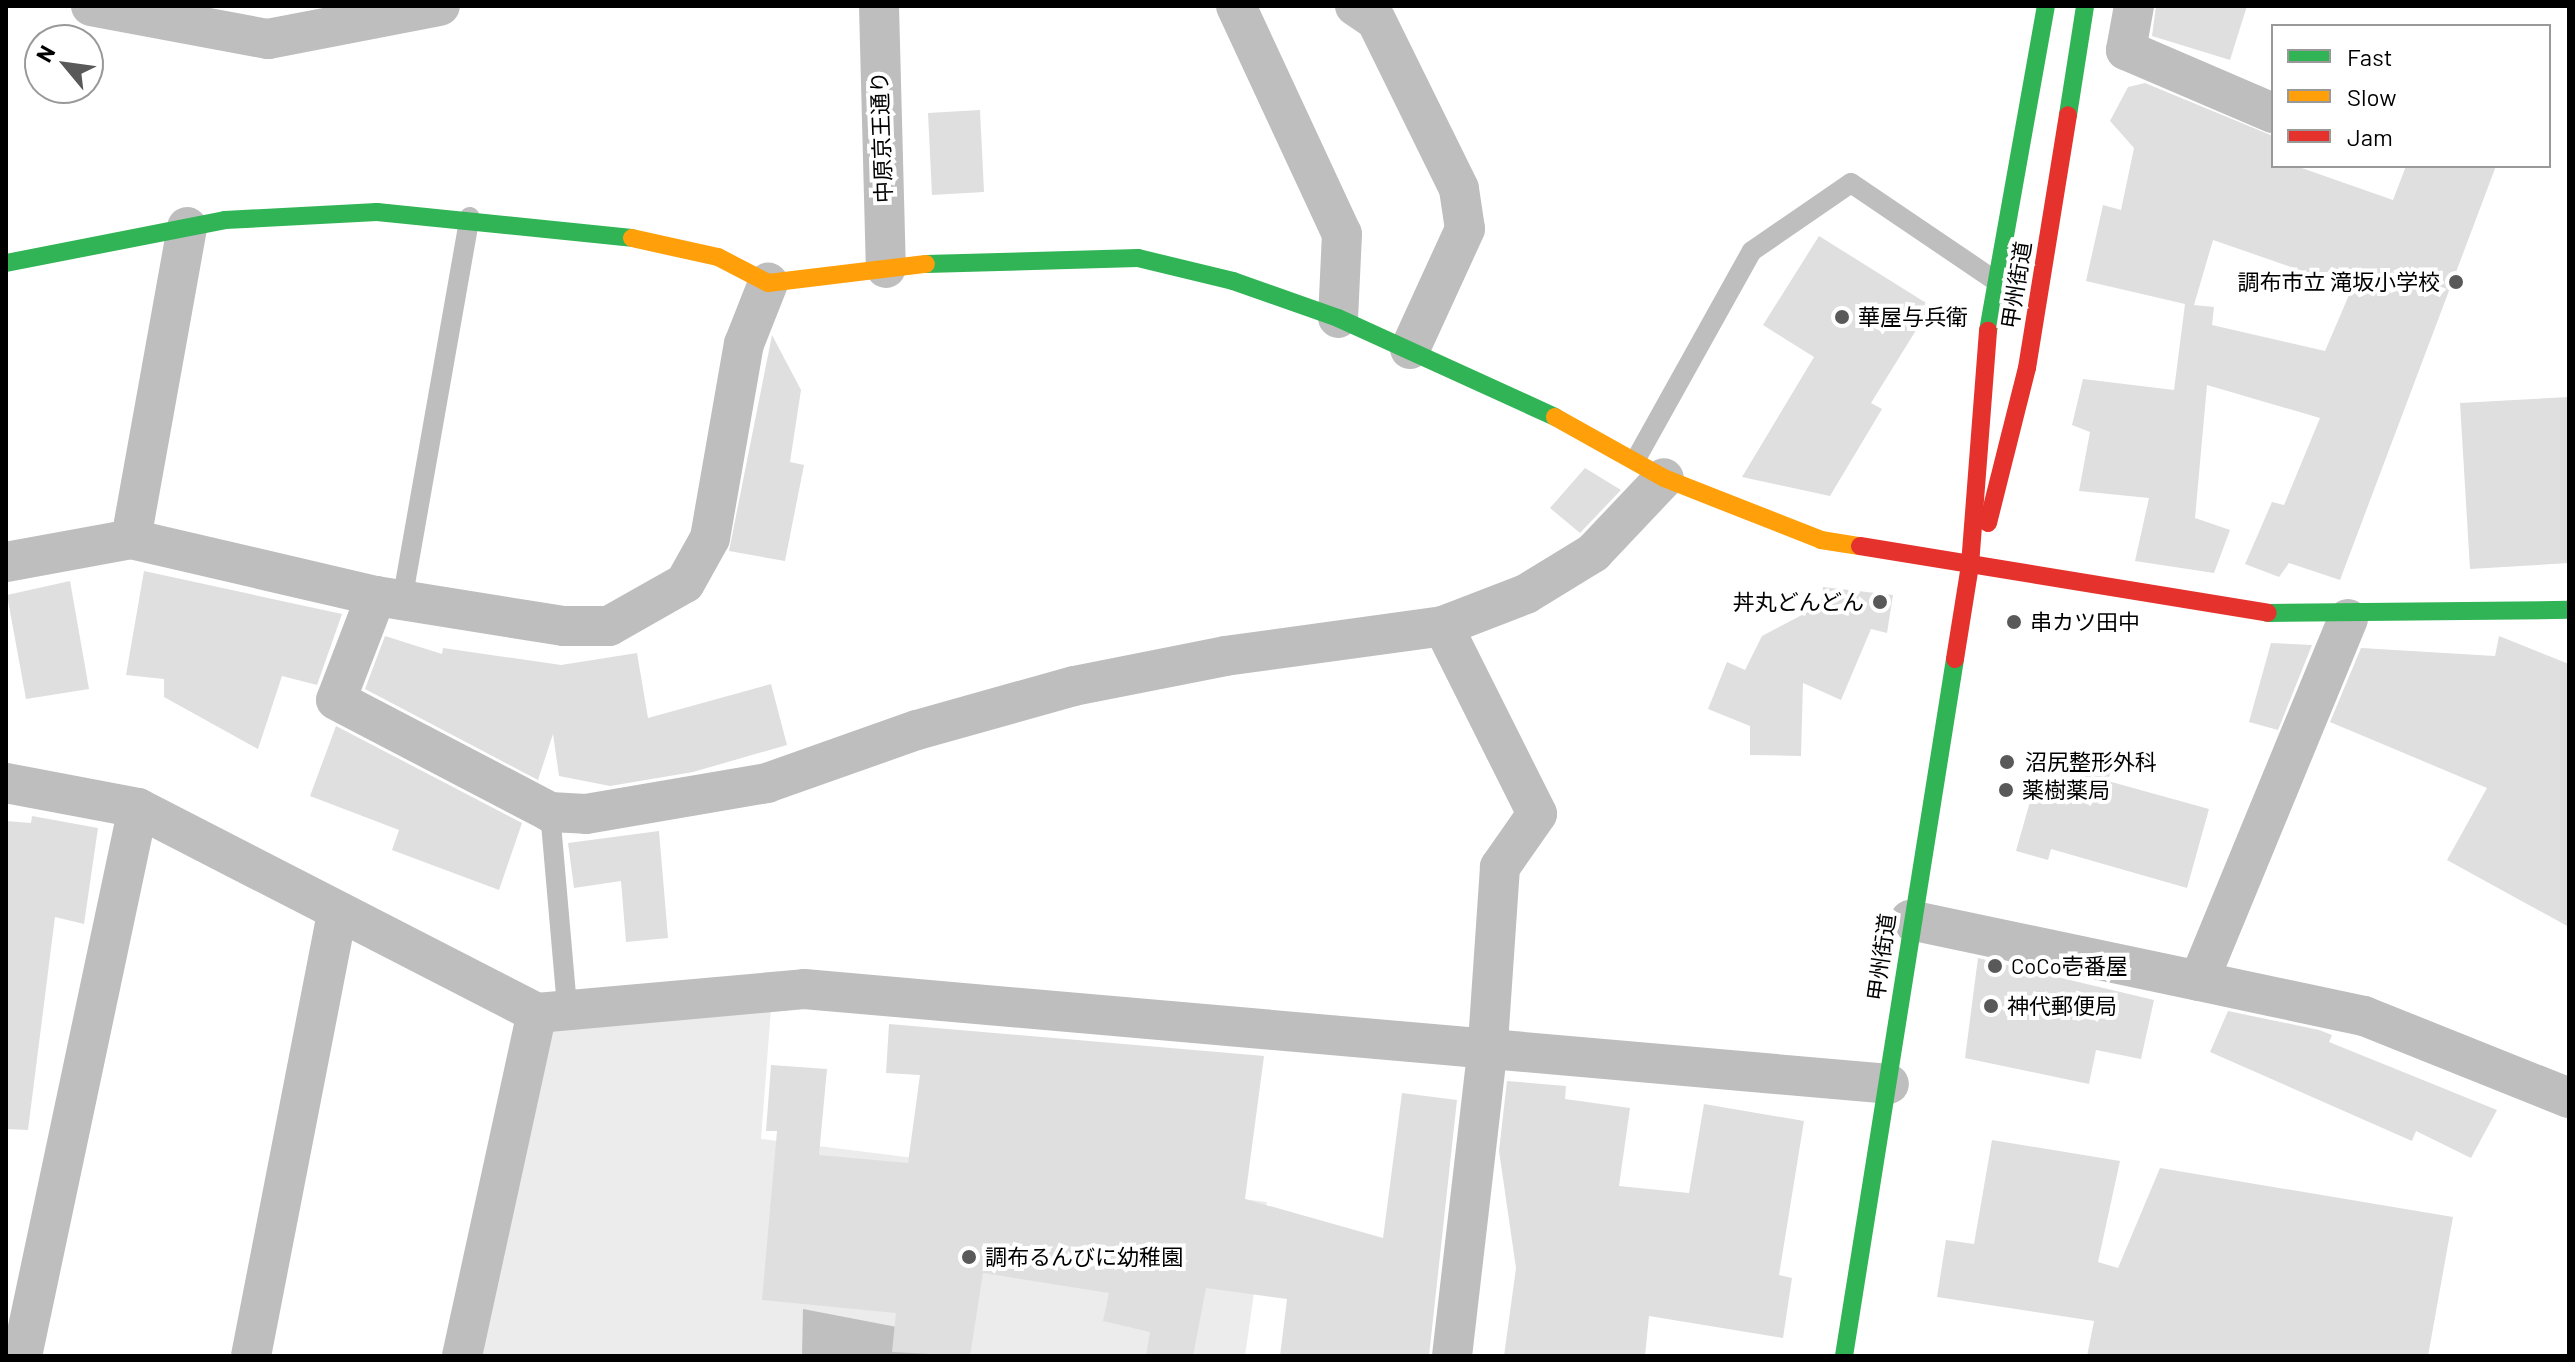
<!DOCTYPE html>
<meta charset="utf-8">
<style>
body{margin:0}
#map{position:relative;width:2575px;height:1362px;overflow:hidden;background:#fff;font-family:Barlow,"Noto Sans JP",sans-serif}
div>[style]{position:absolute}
.green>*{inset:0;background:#ececec}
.water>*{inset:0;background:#bfbfbf}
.building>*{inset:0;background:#dfdfdf}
.lane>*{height:20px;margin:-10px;padding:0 10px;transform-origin:10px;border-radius:10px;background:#bebebe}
.street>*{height:40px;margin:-20px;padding:0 20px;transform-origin:20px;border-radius:20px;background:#bebebe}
.fast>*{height:18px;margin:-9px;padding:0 9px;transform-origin:9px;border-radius:9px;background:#30b455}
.slow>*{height:18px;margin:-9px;padding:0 9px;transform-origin:9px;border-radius:9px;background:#ff9f0a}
.jam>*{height:18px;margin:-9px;padding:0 9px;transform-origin:9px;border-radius:9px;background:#e5322d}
.dots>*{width:22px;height:22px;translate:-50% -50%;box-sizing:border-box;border:4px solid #fff;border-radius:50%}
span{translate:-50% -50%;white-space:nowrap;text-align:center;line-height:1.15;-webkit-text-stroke:8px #fff;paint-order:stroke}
.street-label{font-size:22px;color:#000}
.poi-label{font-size:22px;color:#000}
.right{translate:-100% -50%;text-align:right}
.left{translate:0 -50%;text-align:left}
.frame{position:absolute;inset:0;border:8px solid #000;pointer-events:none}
.legend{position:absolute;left:2271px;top:24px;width:280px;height:144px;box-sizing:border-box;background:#fff;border:2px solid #999;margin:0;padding:10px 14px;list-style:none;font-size:24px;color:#000}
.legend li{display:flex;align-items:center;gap:16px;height:40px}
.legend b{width:40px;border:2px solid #999}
.north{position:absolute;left:24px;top:24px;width:80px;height:80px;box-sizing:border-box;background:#fff;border:2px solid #999;border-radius:50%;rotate:299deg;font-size:22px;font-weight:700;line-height:32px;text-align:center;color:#000}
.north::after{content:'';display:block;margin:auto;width:28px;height:36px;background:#595959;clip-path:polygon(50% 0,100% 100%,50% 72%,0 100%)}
</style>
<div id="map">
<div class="green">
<i style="clip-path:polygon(771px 1009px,761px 1139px,1267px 1202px,1245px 1356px,480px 1356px,542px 1029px)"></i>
</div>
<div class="water">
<i style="clip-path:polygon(803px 1309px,949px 1337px,947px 1356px,802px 1355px)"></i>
</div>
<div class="building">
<i style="clip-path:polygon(2156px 6px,2247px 6px,2230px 60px,2152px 36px)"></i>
<i style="clip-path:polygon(evenodd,2145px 83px,2273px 136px,2273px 166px,2296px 166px,2393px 200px,2406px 166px,2496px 166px,2340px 580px,2289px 563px,2279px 577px,2245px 564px,2272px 502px,2284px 505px,2320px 418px,2207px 385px,2195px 518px,2230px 530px,2214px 573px,2135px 561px,2149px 498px,2079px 491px,2090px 432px,2072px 425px,2083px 379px,2174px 390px,2185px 304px,2086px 281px,2103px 205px,2121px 210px,2134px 148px,2110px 121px,2128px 87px,2145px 83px,2213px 240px,2352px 288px,2325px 351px,2212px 325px,2214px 307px,2194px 305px,2213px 240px)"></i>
<i style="clip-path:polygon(980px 110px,984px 192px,932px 195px,928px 113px)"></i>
<i style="clip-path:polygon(1819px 236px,1931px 306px,1871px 403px,1882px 409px,1830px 496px,1742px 477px,1814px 357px,1763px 325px)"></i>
<i style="clip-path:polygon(772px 335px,801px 390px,790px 462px,804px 465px,785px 561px,729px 551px)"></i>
<i style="clip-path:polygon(2569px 397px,2569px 563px,2470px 569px,2460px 403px)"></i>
<i style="clip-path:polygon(1585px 468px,1621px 490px,1580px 533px,1550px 508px)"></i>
<i style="clip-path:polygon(144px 571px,342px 614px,317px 685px,282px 676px,258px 749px,164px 697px,164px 679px,126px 675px)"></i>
<i style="clip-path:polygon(70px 581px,89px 689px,26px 699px,7px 595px)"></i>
<i style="clip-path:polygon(1823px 587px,1893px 595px,1887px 633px,1871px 629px,1841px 700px,1803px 683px,1801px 756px,1750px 755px,1750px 726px,1708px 709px,1727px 662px,1745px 670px,1762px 636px,1821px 605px)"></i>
<i style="clip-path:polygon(385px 636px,442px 654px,443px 648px,561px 665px,637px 653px,648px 718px,771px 684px,787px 745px,693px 772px,610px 786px,559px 776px,553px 734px,538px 780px,365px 689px)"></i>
<i style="clip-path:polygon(2499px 636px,2569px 664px,2569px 927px,2447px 860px,2487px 788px,2330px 722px,2361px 648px,2495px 656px)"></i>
<i style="clip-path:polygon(2271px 643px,2312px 645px,2278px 730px,2249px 722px)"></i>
<i style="clip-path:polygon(336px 726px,522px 823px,499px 890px,392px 850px,399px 830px,310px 796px)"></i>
<i style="clip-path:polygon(2066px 758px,2111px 770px,2108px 781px,2209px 809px,2187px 888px,2051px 849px,2048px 860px,2016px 851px,2033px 791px,2054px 797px)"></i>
<i style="clip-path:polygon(32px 816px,98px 828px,84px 924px,55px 917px,28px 1130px,6px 1129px,6px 821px,31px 823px)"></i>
<i style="clip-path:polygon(659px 831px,668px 938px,626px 942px,621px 881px,574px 888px,568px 843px)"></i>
<i style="clip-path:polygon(1978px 958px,2154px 1000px,2141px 1059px,2096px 1050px,2089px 1084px,1965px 1058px)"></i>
<i style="clip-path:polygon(2228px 1011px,2319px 1030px,2332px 1035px,2329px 1042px,2497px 1110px,2471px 1158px,2416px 1131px,2412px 1141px,2210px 1052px)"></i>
<i style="clip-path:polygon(889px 1024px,1264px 1056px,1245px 1199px,1383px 1238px,1402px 1093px,1457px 1100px,1429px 1356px,1280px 1356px,1287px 1299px,1206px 1288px,1193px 1356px,1146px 1356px,1150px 1332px,1103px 1321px,1109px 1293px,983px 1273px,970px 1356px,892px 1352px,896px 1313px,762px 1300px,777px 1131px,766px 1131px,771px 1065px,827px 1069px,819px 1155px,908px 1163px,920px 1075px,886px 1073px)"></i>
<i style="clip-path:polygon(1507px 1081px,1566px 1086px,1565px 1099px,1630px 1108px,1619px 1186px,1689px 1193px,1704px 1104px,1804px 1121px,1779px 1275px,1792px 1278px,1783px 1338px,1649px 1316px,1645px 1356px,1504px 1356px,1516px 1268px,1499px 1151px)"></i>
<i style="clip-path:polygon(1992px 1140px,2120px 1161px,2098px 1262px,2118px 1268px,2160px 1168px,2453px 1217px,2428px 1356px,2087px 1356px,2094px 1321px,1937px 1297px,1946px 1240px,1974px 1244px)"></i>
</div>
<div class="lane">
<i style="left:1636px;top:459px;width:238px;rotate:-60.9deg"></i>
<i style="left:1752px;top:251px;width:120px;rotate:-34.5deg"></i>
<i style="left:1851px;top:183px;width:176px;rotate:34.1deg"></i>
<i style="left:402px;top:601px;width:390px;rotate:-80deg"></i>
<i style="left:550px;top:812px;width:195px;rotate:85deg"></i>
</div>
<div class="street">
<i style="left:91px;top:6px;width:180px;rotate:10.6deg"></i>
<i style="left:268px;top:39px;width:175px;rotate:-10.9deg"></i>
<i style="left:879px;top:6px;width:262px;rotate:88.5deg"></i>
<i style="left:1236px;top:6px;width:251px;rotate:65.1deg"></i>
<i style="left:1342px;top:234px;width:84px;rotate:92.7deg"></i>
<i style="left:1355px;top:6px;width:25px;rotate:34deg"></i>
<i style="left:1376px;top:20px;width:188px;rotate:63.8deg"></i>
<i style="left:1459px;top:189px;width:40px;rotate:81.5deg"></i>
<i style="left:1465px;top:229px;width:132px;rotate:114.6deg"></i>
<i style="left:2134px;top:6px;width:45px;rotate:100.3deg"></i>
<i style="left:2126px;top:50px;width:160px;rotate:23.2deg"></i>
<i style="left:131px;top:539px;width:317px;rotate:-79.8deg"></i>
<i style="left:6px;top:562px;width:127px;rotate:-10.4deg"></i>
<i style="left:131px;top:539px;width:252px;rotate:13.1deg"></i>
<i style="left:376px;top:596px;width:190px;rotate:9.1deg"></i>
<i style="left:564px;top:626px;width:45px"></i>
<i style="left:609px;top:626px;width:87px;rotate:-29.5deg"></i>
<i style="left:685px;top:583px;width:51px;rotate:-60.9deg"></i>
<i style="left:710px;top:538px;width:197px;rotate:-80.1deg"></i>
<i style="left:744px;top:344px;width:66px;rotate:-68.5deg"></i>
<i style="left:376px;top:596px;width:111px;rotate:111deg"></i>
<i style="left:336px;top:700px;width:242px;rotate:27.6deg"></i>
<i style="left:550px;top:812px;width:36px;rotate:3deg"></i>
<i style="left:586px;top:814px;width:184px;rotate:-9.7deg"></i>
<i style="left:767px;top:783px;width:159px;rotate:-19.5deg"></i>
<i style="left:917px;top:730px;width:163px;rotate:-15.7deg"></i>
<i style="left:1074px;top:686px;width:154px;rotate:-11.2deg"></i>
<i style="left:1225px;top:656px;width:220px;rotate:-7.8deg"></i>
<i style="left:1443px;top:626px;width:89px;rotate:-21.1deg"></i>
<i style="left:1526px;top:594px;width:79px;rotate:-31.5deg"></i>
<i style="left:1593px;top:553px;width:103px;rotate:-46.6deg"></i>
<i style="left:2348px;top:619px;width:391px;rotate:112.4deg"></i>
<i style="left:2199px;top:981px;width:169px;rotate:12deg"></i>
<i style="left:2364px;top:1016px;width:221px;rotate:21.8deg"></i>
<i style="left:1443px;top:626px;width:210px;rotate:63.4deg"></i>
<i style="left:1537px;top:814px;width:65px;rotate:124.9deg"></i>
<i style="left:1500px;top:867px;width:178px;rotate:93.9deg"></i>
<i style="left:1488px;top:1045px;width:313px;rotate:96.6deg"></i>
<i style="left:6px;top:783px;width:134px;rotate:10.7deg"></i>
<i style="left:138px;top:808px;width:449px;rotate:27.2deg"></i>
<i style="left:537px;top:1013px;width:268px;rotate:-5.1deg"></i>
<i style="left:804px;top:989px;width:1089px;rotate:5deg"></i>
<i style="left:1910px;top:920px;width:295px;rotate:11.9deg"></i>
<i style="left:22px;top:1356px;width:560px;rotate:-78.05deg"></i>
<i style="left:251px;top:1356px;width:452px;rotate:-79deg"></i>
<i style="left:462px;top:1356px;width:351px;rotate:-77.7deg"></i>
</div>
<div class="fast">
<i style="left:2068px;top:115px;width:110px;rotate:-81.1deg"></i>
<i style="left:6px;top:263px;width:223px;rotate:-11.1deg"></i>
<i style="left:225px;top:220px;width:152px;rotate:-3deg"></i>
<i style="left:377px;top:212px;width:256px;rotate:5.8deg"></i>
<i style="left:926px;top:264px;width:212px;rotate:-1.6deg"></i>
<i style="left:1138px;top:258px;width:98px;rotate:13.6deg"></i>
<i style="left:1233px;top:281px;width:111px;rotate:19.4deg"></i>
<i style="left:1338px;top:318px;width:239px;rotate:24.5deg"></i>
<i style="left:1988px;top:331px;width:330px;rotate:-79.9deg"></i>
<i style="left:2268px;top:613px;width:301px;rotate:-0.6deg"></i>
<i style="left:1844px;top:1356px;width:706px;rotate:-80.95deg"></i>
</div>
<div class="slow">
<i style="left:632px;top:238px;width:88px;rotate:12.5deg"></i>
<i style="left:718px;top:257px;width:56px;rotate:27.5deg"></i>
<i style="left:768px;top:283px;width:159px;rotate:-6.9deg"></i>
<i style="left:1555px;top:417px;width:125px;rotate:29.2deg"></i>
<i style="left:1664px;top:478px;width:169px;rotate:21.5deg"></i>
<i style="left:1821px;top:540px;width:39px;rotate:9deg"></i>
</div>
<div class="jam">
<i style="left:1988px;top:523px;width:160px;rotate:-75.9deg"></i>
<i style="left:2027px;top:368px;width:256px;rotate:-80.8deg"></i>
<i style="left:1860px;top:546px;width:413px;rotate:9.3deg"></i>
<i style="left:1955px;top:659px;width:95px;rotate:-80.9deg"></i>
<i style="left:1970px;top:565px;width:235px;rotate:-85.6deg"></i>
</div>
<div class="dots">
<i style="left:2456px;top:282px;background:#595959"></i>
<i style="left:1842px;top:317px;background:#595959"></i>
<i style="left:1880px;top:602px;background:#595959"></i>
<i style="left:2014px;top:622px;background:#595959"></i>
<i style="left:2007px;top:762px;background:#595959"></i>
<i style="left:2006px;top:790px;background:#595959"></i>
<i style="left:1995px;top:966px;background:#595959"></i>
<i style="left:1991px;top:1006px;background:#595959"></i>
<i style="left:969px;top:1257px;background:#595959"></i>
</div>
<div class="street-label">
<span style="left:881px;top:137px;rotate:-92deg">中原京王通り</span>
<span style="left:2016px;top:285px;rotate:-81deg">甲州街道</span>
<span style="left:1881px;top:957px;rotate:-82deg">甲州街道</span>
</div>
<div class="poi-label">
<span class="right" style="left:2440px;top:282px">調布市立 滝坂小学校</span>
<span class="left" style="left:1858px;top:317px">華屋与兵衛</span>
<span class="right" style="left:1864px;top:602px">丼丸どんどん</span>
<span class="left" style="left:2030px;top:622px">串カツ田中</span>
<span class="left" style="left:2025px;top:762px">沼尻整形外科</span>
<span class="left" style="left:2022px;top:790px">薬樹薬局</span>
<span class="left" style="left:2011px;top:966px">CoCo壱番屋</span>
<span class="left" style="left:2007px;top:1006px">神代郵便局</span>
<span class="left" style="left:985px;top:1257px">調布るんびに幼稚園</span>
</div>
<div class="frame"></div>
<ul class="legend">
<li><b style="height:10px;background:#30b455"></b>Fast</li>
<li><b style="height:10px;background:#ff9f0a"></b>Slow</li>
<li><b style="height:10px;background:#e5322d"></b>Jam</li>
</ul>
<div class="north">N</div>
</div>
